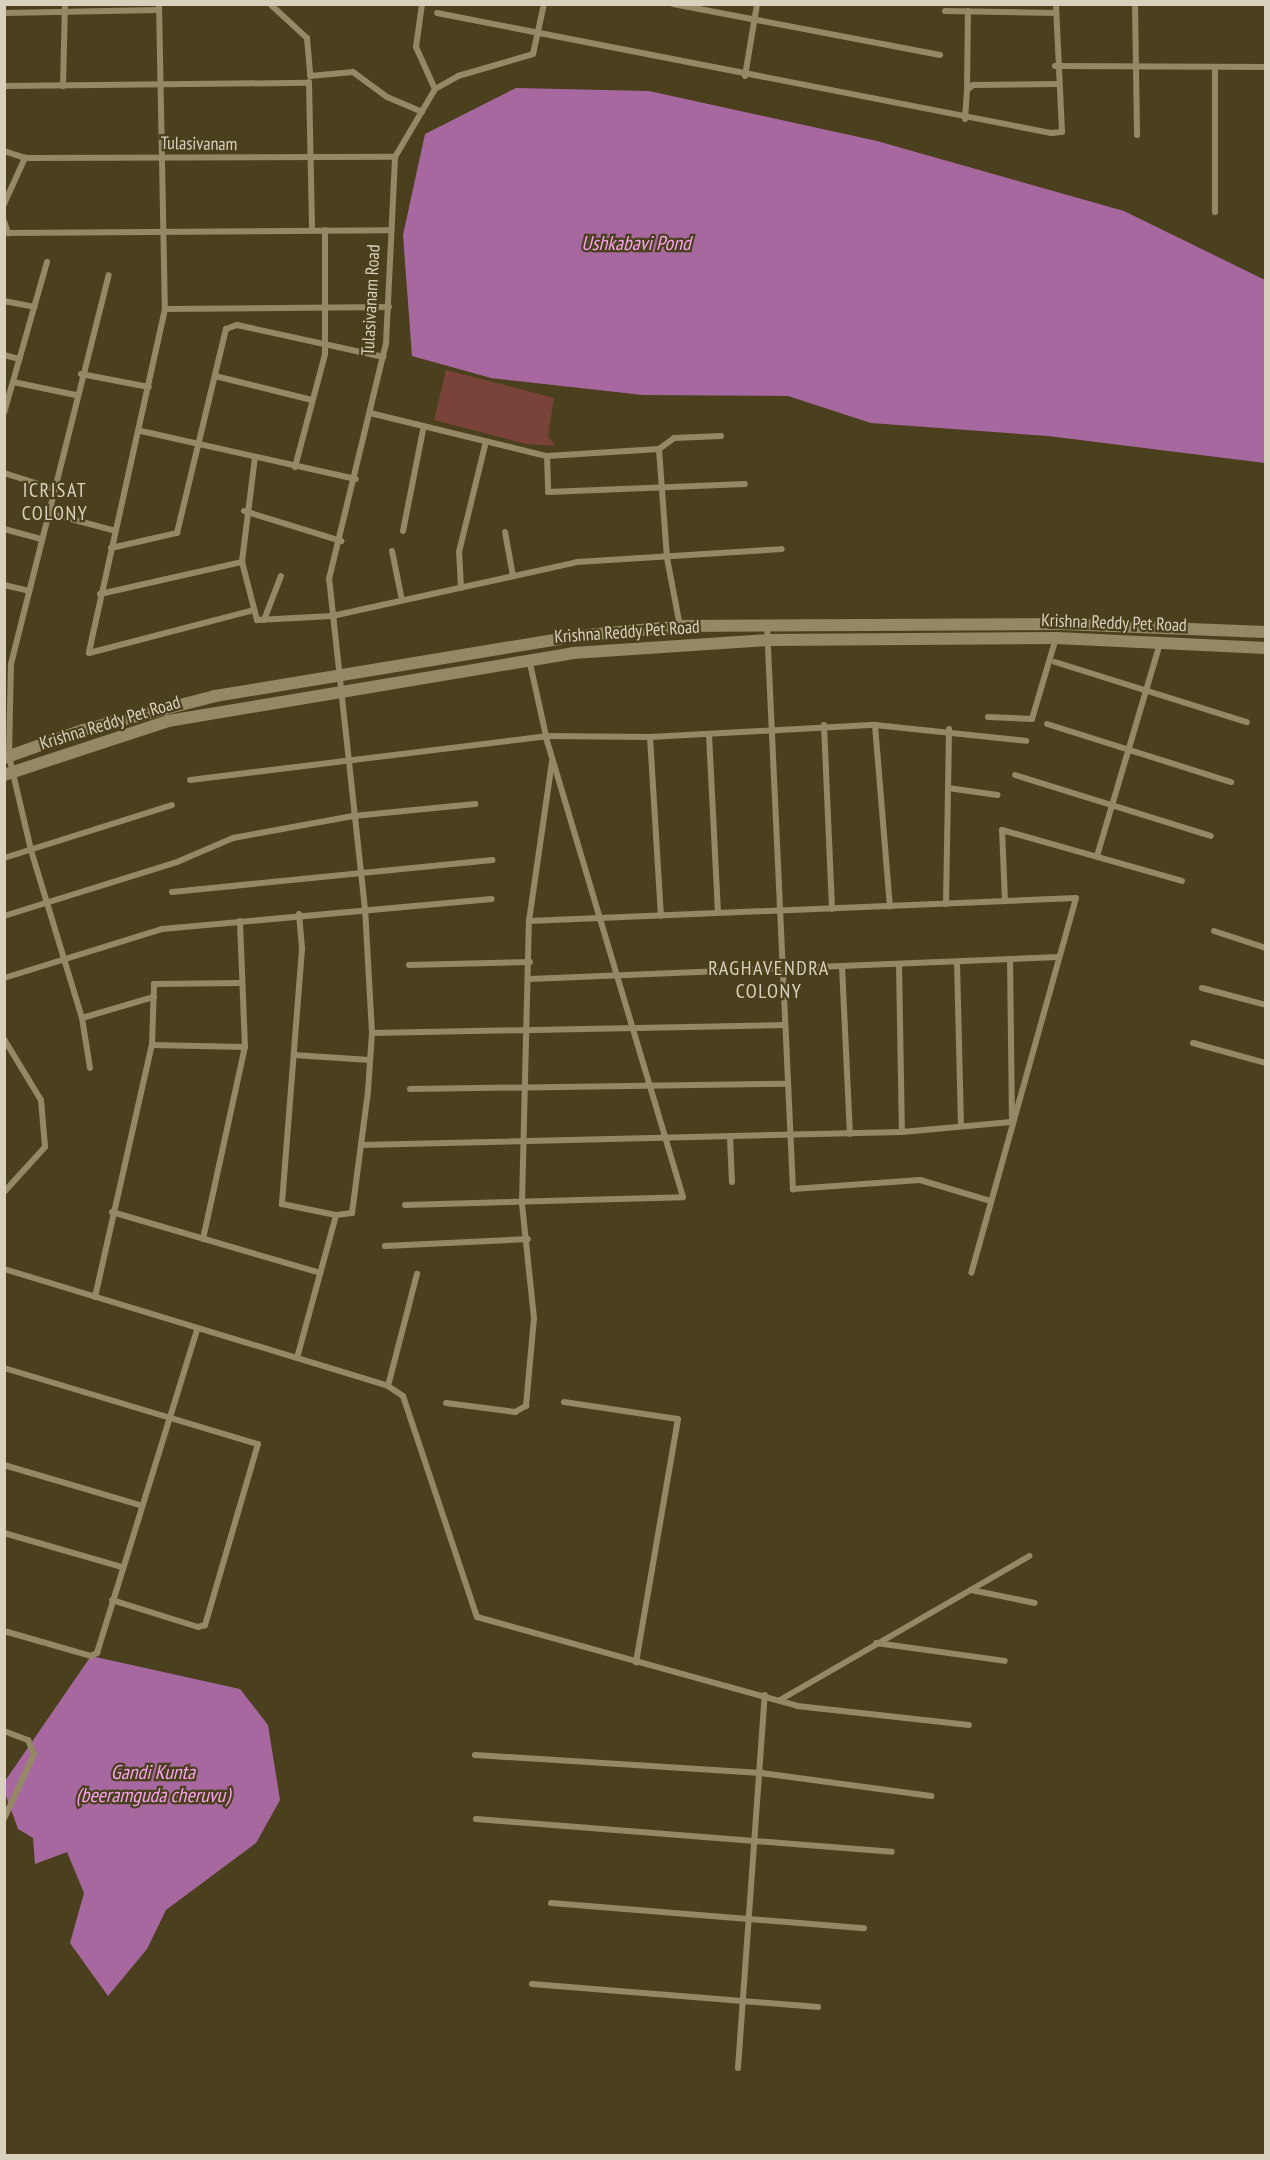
<!DOCTYPE html>
<style>
body{margin:0}
#map{position:relative;width:1270px;height:2160px;overflow:hidden;background:#4b401d;font-family:"PT Sans Narrow",sans-serif}
div>[style]{position:absolute}
.green>*{inset:0;background:#79433a}
.water>*{inset:0;background:#a768a0}
.street>*{height:6px;margin:-3px;padding:0 3px;transform-origin:3px;border-radius:3px;background:#958864}
.secondary>*{height:12px;margin:-6px;padding:0 6px;transform-origin:6px;border-radius:6px;background:#958864}
span{translate:-50% -50%;white-space:nowrap;text-align:center;line-height:1.15;-webkit-text-stroke:4.5px #4b401d;paint-order:stroke}
.street-label{font-size:18px;color:#d8d1be}
.water-label{font-size:20px;color:#f9a2ef;font-style:italic}
.neighbourhood-label{font-size:20px;color:#d8d1be;letter-spacing:1.5px}
.frame{position:absolute;inset:0;border:6px solid #d8d1be;pointer-events:none}
</style>
<div id="map">
<div class="green">
<i style="clip-path:polygon(446px 370px,554px 398px,548px 436px,555px 446px,526px 444px,434px 420px)"></i>
</div>
<div class="water">
<i style="clip-path:polygon(516px 88px,649px 91px,877px 141px,1124px 211px,1265px 280px,1265px 463px,1048px 436px,871px 423px,788px 396px,643px 395px,491px 378px,412px 356px,403px 235px,425px 134px)"></i>
<i style="clip-path:polygon(91px 1656px,240px 1689px,268px 1725px,280px 1800px,256px 1843px,166px 1910px,147px 1949px,108px 1996px,70px 1943px,84px 1893px,67px 1852px,35px 1864px,33px 1838px,18px 1829px,5px 1793px,5px 1781px)"></i>
</div>
<div class="street">
<i style="left:159px;top:4px;width:305px;rotate:88.9deg"></i>
<i style="left:165px;top:309px;width:352px;rotate:102.5deg"></i>
<i style="left:89px;top:653px;width:171px;rotate:-14.6deg"></i>
<i style="left:270px;top:4px;width:50px;rotate:42.6deg"></i>
<i style="left:307px;top:38px;width:38px;rotate:85deg"></i>
<i style="left:310px;top:76px;width:43px;rotate:-5.3deg"></i>
<i style="left:353px;top:72px;width:42px;rotate:36.3deg"></i>
<i style="left:387px;top:97px;width:38px;rotate:23deg"></i>
<i style="left:422px;top:4px;width:43px;rotate:97.9deg"></i>
<i style="left:416px;top:47px;width:46px;rotate:65.7deg"></i>
<i style="left:673px;top:4px;width:272px;rotate:10.8deg"></i>
<i style="left:1135px;top:4px;width:131px;rotate:89.1deg"></i>
<i style="left:945px;top:11px;width:111px;rotate:1deg"></i>
<i style="left:4px;top:13px;width:155px;rotate:-1.1deg"></i>
<i style="left:437px;top:13px;width:626px;rotate:11.06deg"></i>
<i style="left:1051px;top:133px;width:11px;rotate:-5deg"></i>
<i style="left:1062px;top:132px;width:128px;rotate:-92.7deg"></i>
<i style="left:1055px;top:66px;width:211px;rotate:0.3deg"></i>
<i style="left:745px;top:76px;width:73px;rotate:-80.5deg"></i>
<i style="left:309px;top:82px;width:149px;rotate:88.8deg"></i>
<i style="left:4px;top:86px;width:305px;rotate:-0.6deg"></i>
<i style="left:63px;top:86px;width:82px;rotate:-88.6deg"></i>
<i style="left:967px;top:89px;width:78px;rotate:-89.3deg"></i>
<i style="left:965px;top:119px;width:29px;rotate:-86deg"></i>
<i style="left:967px;top:90px;width:8px;rotate:-40deg"></i>
<i style="left:973px;top:85px;width:84px;rotate:-0.7deg"></i>
<i style="left:4px;top:151px;width:22px;rotate:18deg"></i>
<i style="left:25px;top:158px;width:370px;rotate:-0.2deg"></i>
<i style="left:4px;top:204px;width:51px;rotate:-65.5deg"></i>
<i style="left:1215px;top:212px;width:145px;rotate:-90deg"></i>
<i style="left:4px;top:221px;width:13px;rotate:72deg"></i>
<i style="left:4px;top:233px;width:386px;rotate:-0.4deg"></i>
<i style="left:4px;top:301px;width:31px;rotate:11deg"></i>
<i style="left:165px;top:309px;width:224px;rotate:-0.5deg"></i>
<i style="left:4px;top:355px;width:16px;rotate:15deg"></i>
<i style="left:81px;top:374px;width:69px;rotate:10.8deg"></i>
<i style="left:215px;top:376px;width:100px;rotate:13.9deg"></i>
<i style="left:13px;top:382px;width:64px;rotate:11.7deg"></i>
<i style="left:4px;top:413px;width:157px;rotate:-74.1deg"></i>
<i style="left:370px;top:413px;width:182px;rotate:13.7deg"></i>
<i style="left:547px;top:456px;width:112px;rotate:-3.6deg"></i>
<i style="left:659px;top:449px;width:19px;rotate:-36deg"></i>
<i style="left:674px;top:438px;width:47px;rotate:-2.4deg"></i>
<i style="left:141px;top:431px;width:220px;rotate:12.6deg"></i>
<i style="left:659px;top:449px;width:109px;rotate:85.8deg"></i>
<i style="left:667px;top:558px;width:69px;rotate:79.2deg"></i>
<i style="left:547px;top:456px;width:36px;rotate:88deg"></i>
<i style="left:548px;top:492px;width:197px;rotate:-2.3deg"></i>
<i style="left:255px;top:457px;width:106px;rotate:97.1deg"></i>
<i style="left:242px;top:562px;width:60px;rotate:75.5deg"></i>
<i style="left:257px;top:620px;width:75px;rotate:-3.1deg"></i>
<i style="left:332px;top:616px;width:251px;rotate:-12.4deg"></i>
<i style="left:577px;top:562px;width:205px;rotate:-3.6deg"></i>
<i style="left:295px;top:467px;width:117px;rotate:-75.1deg"></i>
<i style="left:325px;top:354px;width:124px;rotate:-90deg"></i>
<i style="left:4px;top:473px;width:52px;rotate:17.7deg"></i>
<i style="left:244px;top:511px;width:102px;rotate:17.2deg"></i>
<i style="left:48px;top:513px;width:70px;rotate:14.8deg"></i>
<i style="left:4px;top:529px;width:38px;rotate:15deg"></i>
<i style="left:403px;top:531px;width:103px;rotate:-78.8deg"></i>
<i style="left:505px;top:532px;width:45px;rotate:79.7deg"></i>
<i style="left:111px;top:548px;width:68px;rotate:-12.8deg"></i>
<i style="left:177px;top:533px;width:210px;rotate:-76.5deg"></i>
<i style="left:226px;top:329px;width:12px;rotate:-20deg"></i>
<i style="left:237px;top:325px;width:150px;rotate:12.3deg"></i>
<i style="left:392px;top:551px;width:50px;rotate:78.5deg"></i>
<i style="left:4px;top:585px;width:26px;rotate:13deg"></i>
<i style="left:461px;top:588px;width:36px;rotate:-93deg"></i>
<i style="left:459px;top:552px;width:110px;rotate:-76.3deg"></i>
<i style="left:100px;top:594px;width:146px;rotate:-12.7deg"></i>
<i style="left:264px;top:620px;width:47px;rotate:-68.9deg"></i>
<i style="left:767px;top:626px;width:564px;rotate:87.36deg"></i>
<i style="left:793px;top:1189px;width:127px;rotate:-4.1deg"></i>
<i style="left:920px;top:1180px;width:74px;rotate:16.5deg"></i>
<i style="left:1055px;top:662px;width:201px;rotate:17.4deg"></i>
<i style="left:988px;top:717px;width:44px;rotate:2.6deg"></i>
<i style="left:1032px;top:719px;width:84px;rotate:-73.5deg"></i>
<i style="left:1047px;top:724px;width:193px;rotate:17.5deg"></i>
<i style="left:824px;top:725px;width:184px;rotate:87.5deg"></i>
<i style="left:875px;top:725px;width:182px;rotate:85.3deg"></i>
<i style="left:709px;top:735px;width:178px;rotate:87.1deg"></i>
<i style="left:650px;top:737px;width:179px;rotate:86.5deg"></i>
<i style="left:1015px;top:775px;width:205px;rotate:17.3deg"></i>
<i style="left:190px;top:780px;width:359px;rotate:-7deg"></i>
<i style="left:546px;top:736px;width:104px;rotate:0.6deg"></i>
<i style="left:650px;top:737px;width:225px;rotate:-3.1deg"></i>
<i style="left:875px;top:725px;width:152px;rotate:6deg"></i>
<i style="left:948px;top:788px;width:50px;rotate:8deg"></i>
<i style="left:1097px;top:856px;width:222px;rotate:-73.5deg"></i>
<i style="left:4px;top:858px;width:176px;rotate:-17.5deg"></i>
<i style="left:172px;top:892px;width:322px;rotate:-5.7deg"></i>
<i style="left:1005px;top:901px;width:71px;rotate:-92.4deg"></i>
<i style="left:1002px;top:830px;width:187px;rotate:15.8deg"></i>
<i style="left:946px;top:904px;width:175px;rotate:-89deg"></i>
<i style="left:299px;top:914px;width:35px;rotate:85deg"></i>
<i style="left:302px;top:949px;width:256px;rotate:94.5deg"></i>
<i style="left:282px;top:1204px;width:55px;rotate:11.5deg"></i>
<i style="left:4px;top:916px;width:181px;rotate:-17.3deg"></i>
<i style="left:177px;top:862px;width:61px;rotate:-23.2deg"></i>
<i style="left:233px;top:838px;width:122px;rotate:-10.4deg"></i>
<i style="left:353px;top:816px;width:123px;rotate:-5.6deg"></i>
<i style="left:529px;top:921px;width:547px;rotate:-2.41deg"></i>
<i style="left:1076px;top:898px;width:389px;rotate:105.6deg"></i>
<i style="left:1214px;top:931px;width:55px;rotate:18.1deg"></i>
<i style="left:957px;top:962px;width:163px;rotate:88.6deg"></i>
<i style="left:899px;top:964px;width:168px;rotate:89deg"></i>
<i style="left:409px;top:965px;width:121px;rotate:-1.4deg"></i>
<i style="left:842px;top:966px;width:168px;rotate:87.3deg"></i>
<i style="left:4px;top:978px;width:165px;rotate:-17.2deg"></i>
<i style="left:162px;top:929px;width:331px;rotate:-5.2deg"></i>
<i style="left:530px;top:979px;width:529px;rotate:-2.38deg"></i>
<i style="left:1202px;top:988px;width:66px;rotate:14.9deg"></i>
<i style="left:82px;top:1018px;width:75px;rotate:-16.3deg"></i>
<i style="left:372px;top:1033px;width:413px;rotate:-1.1deg"></i>
<i style="left:4px;top:1039px;width:71px;rotate:58.8deg"></i>
<i style="left:41px;top:1100px;width:47px;rotate:85.1deg"></i>
<i style="left:45px;top:1147px;width:61px;rotate:132.3deg"></i>
<i style="left:1193px;top:1043px;width:76px;rotate:15.3deg"></i>
<i style="left:152px;top:1045px;width:93px;rotate:1.2deg"></i>
<i style="left:294px;top:1055px;width:76px;rotate:3.8deg"></i>
<i style="left:90px;top:1068px;width:51px;rotate:-99.1deg"></i>
<i style="left:82px;top:1018px;width:176px;rotate:-106.9deg"></i>
<i style="left:31px;top:850px;width:97px;rotate:-103.2deg"></i>
<i style="left:9px;top:756px;width:92px;rotate:-88.8deg"></i>
<i style="left:11px;top:664px;width:401px;rotate:-75.9deg"></i>
<i style="left:410px;top:1089px;width:378px;rotate:-0.8deg"></i>
<i style="left:730px;top:1137px;width:45px;rotate:87.5deg"></i>
<i style="left:361px;top:1145px;width:541px;rotate:-1.38deg"></i>
<i style="left:902px;top:1132px;width:110px;rotate:-5.2deg"></i>
<i style="left:1012px;top:1122px;width:163px;rotate:-90.7deg"></i>
<i style="left:405px;top:1205px;width:278px;rotate:-1.6deg"></i>
<i style="left:683px;top:1197px;width:481px;rotate:-106.6deg"></i>
<i style="left:546px;top:736px;width:79px;rotate:-102.4deg"></i>
<i style="left:112px;top:1212px;width:217px;rotate:16.3deg"></i>
<i style="left:203px;top:1239px;width:197px;rotate:-77.7deg"></i>
<i style="left:245px;top:1047px;width:126px;rotate:-92.3deg"></i>
<i style="left:385px;top:1246px;width:143px;rotate:-2.8deg"></i>
<i style="left:4px;top:1269px;width:401px;rotate:16.9deg"></i>
<i style="left:388px;top:1386px;width:18px;rotate:34deg"></i>
<i style="left:403px;top:1396px;width:233px;rotate:71.5deg"></i>
<i style="left:477px;top:1617px;width:332px;rotate:15.5deg"></i>
<i style="left:797px;top:1706px;width:173px;rotate:6.3deg"></i>
<i style="left:95px;top:1297px;width:258px;rotate:-77.3deg"></i>
<i style="left:152px;top:1045px;width:61px;rotate:-88.1deg"></i>
<i style="left:154px;top:984px;width:86px;rotate:-0.7deg"></i>
<i style="left:297px;top:1358px;width:148px;rotate:-74.7deg"></i>
<i style="left:336px;top:1215px;width:16px;rotate:-7deg"></i>
<i style="left:352px;top:1213px;width:123px;rotate:-82.5deg"></i>
<i style="left:368px;top:1091px;width:58px;rotate:-86.1deg"></i>
<i style="left:372px;top:1033px;width:124px;rotate:-93.2deg"></i>
<i style="left:365px;top:909px;width:332px;rotate:-96.2deg"></i>
<i style="left:329px;top:579px;width:243px;rotate:-76.4deg"></i>
<i style="left:386px;top:343px;width:186px;rotate:-87.2deg"></i>
<i style="left:395px;top:157px;width:79px;rotate:-59.5deg"></i>
<i style="left:435px;top:89px;width:26px;rotate:-29deg"></i>
<i style="left:458px;top:76px;width:78px;rotate:-16.3deg"></i>
<i style="left:533px;top:54px;width:51px;rotate:-77.6deg"></i>
<i style="left:4px;top:1368px;width:265px;rotate:16.7deg"></i>
<i style="left:258px;top:1444px;width:189px;rotate:106.3deg"></i>
<i style="left:205px;top:1625px;width:7px;rotate:164deg"></i>
<i style="left:198px;top:1627px;width:90px;rotate:-162.6deg"></i>
<i style="left:388px;top:1386px;width:116px;rotate:-75.5deg"></i>
<i style="left:564px;top:1402px;width:115px;rotate:8.5deg"></i>
<i style="left:678px;top:1419px;width:247px;rotate:99.8deg"></i>
<i style="left:446px;top:1403px;width:70px;rotate:7.4deg"></i>
<i style="left:515px;top:1412px;width:13px;rotate:-29deg"></i>
<i style="left:526px;top:1406px;width:88px;rotate:-84.8deg"></i>
<i style="left:534px;top:1318px;width:116px;rotate:-96deg"></i>
<i style="left:522px;top:1203px;width:282px;rotate:-88.6deg"></i>
<i style="left:529px;top:921px;width:161px;rotate:-81.8deg"></i>
<i style="left:4px;top:1465px;width:142px;rotate:16.4deg"></i>
<i style="left:4px;top:1533px;width:123px;rotate:16.1deg"></i>
<i style="left:971px;top:1590px;width:65px;rotate:11.5deg"></i>
<i style="left:4px;top:1631px;width:91px;rotate:16deg"></i>
<i style="left:91px;top:1656px;width:7px;rotate:-27deg"></i>
<i style="left:97px;top:1653px;width:339px;rotate:-72.8deg"></i>
<i style="left:876px;top:1643px;width:130px;rotate:7.9deg"></i>
<i style="left:780px;top:1700px;width:288px;rotate:-30deg"></i>
<i style="left:4px;top:1731px;width:26px;rotate:21deg"></i>
<i style="left:28px;top:1740px;width:15px;rotate:67deg"></i>
<i style="left:34px;top:1754px;width:72px;rotate:114.8deg"></i>
<i style="left:475px;top:1755px;width:287px;rotate:3.6deg"></i>
<i style="left:761px;top:1773px;width:172px;rotate:7.7deg"></i>
<i style="left:476px;top:1819px;width:417px;rotate:4.5deg"></i>
<i style="left:551px;top:1903px;width:314px;rotate:4.6deg"></i>
<i style="left:532px;top:1984px;width:287px;rotate:4.6deg"></i>
<i style="left:738px;top:2068px;width:374px;rotate:-85.9deg"></i>
</div>
<div class="secondary">
<i style="left:4px;top:758px;width:84px;rotate:-19.5deg"></i>
<i style="left:83px;top:730px;width:136px;rotate:-14.4deg"></i>
<i style="left:215px;top:696px;width:367px;rotate:-9.4deg"></i>
<i style="left:577px;top:636px;width:103px;rotate:-5.5deg"></i>
<i style="left:680px;top:626px;width:380px;rotate:-0.3deg"></i>
<i style="left:1060px;top:624px;width:206px;rotate:2.2deg"></i>
<i style="left:4px;top:775px;width:173px;rotate:-18.2deg"></i>
<i style="left:168px;top:721px;width:411px;rotate:-9.5deg"></i>
<i style="left:573px;top:653px;width:195px;rotate:-3.8deg"></i>
<i style="left:768px;top:640px;width:288px;rotate:-0.4deg"></i>
<i style="left:1056px;top:638px;width:210px;rotate:2.7deg"></i>
</div>
<div class="street-label">
<span style="left:199px;top:144px;rotate:1deg">Tulasivanam</span>
<span style="left:371px;top:300px;rotate:-87deg">Tulasivanam Road</span>
<span style="left:1114px;top:623px;rotate:2deg">Krishna Reddy Pet Road</span>
<span style="left:627px;top:632px;rotate:-4deg">Krishna Reddy Pet Road</span>
<span style="left:110px;top:723px;rotate:-17deg">Krishna Reddy Pet Road</span>
</div>
<div class="water-label">
<span style="left:636px;top:243px">Ushkabavi Pond</span>
<span style="left:153px;top:1784px">Gandi Kunta<br>(beeramguda cheruvu)</span>
</div>
<div class="neighbourhood-label">
<span style="left:55px;top:502px">ICRISAT<br>COLONY</span>
<span style="left:769px;top:980px">RAGHAVENDRA<br>COLONY</span>
</div>
<div class="frame"></div>
</div>
